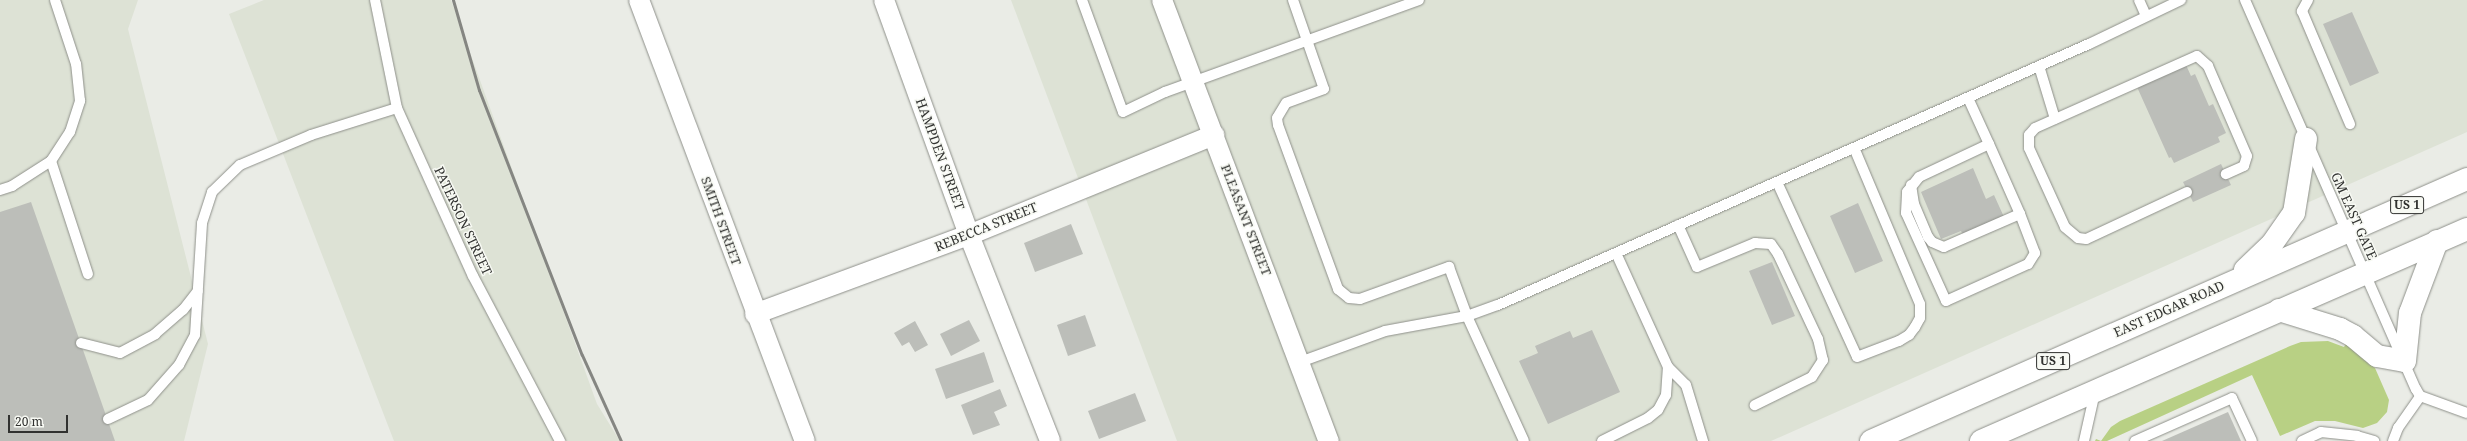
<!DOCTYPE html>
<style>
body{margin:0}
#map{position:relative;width:2467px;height:441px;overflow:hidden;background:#eaece6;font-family:"Noto Serif",serif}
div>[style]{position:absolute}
.built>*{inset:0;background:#dde2d5}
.green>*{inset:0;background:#b8d084}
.building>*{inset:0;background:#bcbeb9}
.roads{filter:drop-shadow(0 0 1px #8e908a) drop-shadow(0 0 1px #8e908a)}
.service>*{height:10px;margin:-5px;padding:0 5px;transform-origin:5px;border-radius:5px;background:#fff}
.minor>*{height:20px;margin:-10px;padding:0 10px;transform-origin:10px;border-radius:10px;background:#fff}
.trunk>*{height:22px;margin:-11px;padding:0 11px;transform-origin:11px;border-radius:11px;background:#fff}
.rail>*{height:3px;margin:-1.5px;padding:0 1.5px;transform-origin:1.5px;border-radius:1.5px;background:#858682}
span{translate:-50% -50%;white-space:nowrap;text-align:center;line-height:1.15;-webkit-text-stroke:3px #f7f9f3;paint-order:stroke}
.shield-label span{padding:1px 3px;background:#f7f9f3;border:1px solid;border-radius:3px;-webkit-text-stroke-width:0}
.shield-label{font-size:12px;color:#313230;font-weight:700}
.street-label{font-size:13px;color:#313230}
.scale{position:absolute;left:8px;top:415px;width:60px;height:18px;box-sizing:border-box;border:2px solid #313230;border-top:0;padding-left:5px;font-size:12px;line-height:14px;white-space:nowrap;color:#313230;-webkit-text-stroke:3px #f7f9f3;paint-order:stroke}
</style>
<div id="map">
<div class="built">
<i style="clip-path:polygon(0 0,138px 0,128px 29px,208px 344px,184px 441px,0 441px)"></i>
<i style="clip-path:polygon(264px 0,451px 0,597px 404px,620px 441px,394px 441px,229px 14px)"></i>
<i style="clip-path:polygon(1011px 0,2467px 0,2467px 132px,1771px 441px,1177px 441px)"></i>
</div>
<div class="green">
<i style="clip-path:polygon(2328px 341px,2344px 347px,2347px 342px,2375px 368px,2389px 400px,2387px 412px,2377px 423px,2363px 428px,2335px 421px,2315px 421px,2280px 436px,2252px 375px,2107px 441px,2095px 441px,2096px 439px,2101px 441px,2111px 427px,2120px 421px,2290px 346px,2301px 342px)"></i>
</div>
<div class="building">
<i style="clip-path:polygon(2352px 12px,2379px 73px,2350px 86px,2323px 24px)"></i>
<i style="clip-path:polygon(2186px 65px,2191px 76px,2195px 74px,2209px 106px,2213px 104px,2226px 133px,2218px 137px,2220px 142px,2174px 163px,2171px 157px,2169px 158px,2137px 87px)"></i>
<i style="clip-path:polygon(2221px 164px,2231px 185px,2193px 202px,2183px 182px)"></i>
<i style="clip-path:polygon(1973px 168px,1986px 199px,1994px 195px,2004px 217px,1963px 235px,1961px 231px,1941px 239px,1921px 192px)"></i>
<i style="clip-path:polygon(31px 202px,115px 441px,0 441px,0 212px)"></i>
<i style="clip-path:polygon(1858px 203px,1883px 261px,1855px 273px,1830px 216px)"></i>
<i style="clip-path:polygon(1071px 224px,1083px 254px,1035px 272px,1024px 243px)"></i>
<i style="clip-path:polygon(1772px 262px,1795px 316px,1772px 325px,1749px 271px)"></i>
<i style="clip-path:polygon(1085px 315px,1096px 346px,1068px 356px,1057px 325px)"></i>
<i style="clip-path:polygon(969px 320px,980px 341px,951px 356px,940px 334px)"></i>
<i style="clip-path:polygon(915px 321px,928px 345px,915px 352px,909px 342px,902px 346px,894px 333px)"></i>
<i style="clip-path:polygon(1592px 330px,1620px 392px,1548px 424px,1519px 361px,1538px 353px,1535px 346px,1570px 331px,1573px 338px)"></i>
<i style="clip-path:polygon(984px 352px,994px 382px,946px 399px,935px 369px)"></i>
<i style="clip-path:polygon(1000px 389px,1007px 406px,994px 412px,1000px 425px,973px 435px,961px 405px)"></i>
<i style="clip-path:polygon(1135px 393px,1146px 421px,1099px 439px,1088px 411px)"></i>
<i style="clip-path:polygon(2228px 412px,2241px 441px,2162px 441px)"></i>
</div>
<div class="roads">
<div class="service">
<i style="left:375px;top:0;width:110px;rotate:78.5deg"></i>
<i style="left:397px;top:108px;width:184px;rotate:65.7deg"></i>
<i style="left:473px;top:276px;width:187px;rotate:62.2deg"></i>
<i style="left:1082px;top:0;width:119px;rotate:69.9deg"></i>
<i style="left:1123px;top:112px;width:47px;rotate:-25.5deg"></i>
<i style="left:1165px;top:92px;width:270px;rotate:-19.9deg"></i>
<i style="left:1293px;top:0;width:94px;rotate:70.8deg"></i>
<i style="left:1324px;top:89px;width:40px;rotate:159.8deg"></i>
<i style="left:1286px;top:103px;width:17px;rotate:121deg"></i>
<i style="left:1277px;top:118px;width:7px;rotate:82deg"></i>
<i style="left:1278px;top:125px;width:175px;rotate:69.9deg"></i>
<i style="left:1338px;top:289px;width:14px;rotate:39deg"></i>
<i style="left:1349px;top:298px;width:11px;rotate:5deg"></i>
<i style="left:1360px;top:299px;width:95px;rotate:-19.8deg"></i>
<i style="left:1449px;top:267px;width:52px;rotate:69.8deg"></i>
<i style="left:1467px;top:316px;width:137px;rotate:65.5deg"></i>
<i style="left:2139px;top:0;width:17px;rotate:66deg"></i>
<i style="left:2245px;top:0;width:425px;rotate:66.3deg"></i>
<i style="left:2416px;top:389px;width:8px;rotate:60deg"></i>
<i style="left:2420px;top:396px;width:50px;rotate:19.9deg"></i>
<i style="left:2308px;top:0;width:13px;rotate:119deg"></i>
<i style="left:2302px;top:11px;width:123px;rotate:67deg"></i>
<i style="left:2039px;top:66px;width:55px;rotate:73.2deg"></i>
<i style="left:1968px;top:98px;width:51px;rotate:65.5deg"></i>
<i style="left:1989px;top:144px;width:77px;rotate:66.1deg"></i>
<i style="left:2020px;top:214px;width:42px;rotate:69deg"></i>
<i style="left:2035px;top:253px;width:13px;rotate:122deg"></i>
<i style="left:2028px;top:264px;width:90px;rotate:155.7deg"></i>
<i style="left:1946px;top:301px;width:97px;rotate:-114.4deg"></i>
<i style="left:1906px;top:213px;width:21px;rotate:-87deg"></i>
<i style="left:1907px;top:192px;width:19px;rotate:-51deg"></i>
<i style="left:1919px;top:177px;width:77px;rotate:-25.2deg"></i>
<i style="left:51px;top:161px;width:119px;rotate:71.9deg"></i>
<i style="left:1777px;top:182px;width:192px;rotate:65.4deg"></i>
<i style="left:1857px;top:357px;width:45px;rotate:-20.9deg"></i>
<i style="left:1899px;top:341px;width:12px;rotate:-31deg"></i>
<i style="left:1909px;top:335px;width:10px;rotate:-53deg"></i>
<i style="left:1915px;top:327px;width:10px;rotate:-61deg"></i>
<i style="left:1920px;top:318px;width:14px;rotate:-90deg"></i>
<i style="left:1920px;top:304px;width:169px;rotate:-112.9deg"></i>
<i style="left:1911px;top:185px;width:19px;rotate:81deg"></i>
<i style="left:1914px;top:204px;width:36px;rotate:67deg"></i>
<i style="left:1928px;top:237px;width:6px;rotate:51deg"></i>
<i style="left:1932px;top:242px;width:13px;rotate:23deg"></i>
<i style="left:1944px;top:247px;width:83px;rotate:-23.5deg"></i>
<i style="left:0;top:190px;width:13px;rotate:-18deg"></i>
<i style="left:12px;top:186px;width:46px;rotate:-32.7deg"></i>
<i style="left:51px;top:161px;width:35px;rotate:-57deg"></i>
<i style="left:70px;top:132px;width:33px;rotate:-72deg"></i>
<i style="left:80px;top:101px;width:37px;rotate:-96deg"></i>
<i style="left:76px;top:64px;width:67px;rotate:-108.2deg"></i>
<i style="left:2187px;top:192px;width:111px;rotate:155deg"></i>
<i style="left:2086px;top:239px;width:8px;rotate:-173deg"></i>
<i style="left:2078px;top:238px;width:17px;rotate:-140deg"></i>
<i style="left:2065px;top:227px;width:87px;rotate:-114.5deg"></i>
<i style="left:2029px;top:148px;width:13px;rotate:-90deg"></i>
<i style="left:2029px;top:135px;width:9px;rotate:-49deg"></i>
<i style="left:2035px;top:128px;width:177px;rotate:-24deg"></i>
<i style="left:2197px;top:56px;width:15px;rotate:42deg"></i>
<i style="left:2208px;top:66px;width:98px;rotate:66.6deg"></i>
<i style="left:2247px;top:156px;width:10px;rotate:107deg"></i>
<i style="left:2244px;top:166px;width:20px;rotate:156deg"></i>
<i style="left:1678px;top:225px;width:46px;rotate:65.7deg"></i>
<i style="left:1697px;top:267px;width:63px;rotate:-22.5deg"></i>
<i style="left:1755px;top:243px;width:16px;rotate:4deg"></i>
<i style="left:1771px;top:244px;width:12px;rotate:55deg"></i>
<i style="left:1778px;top:254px;width:94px;rotate:64.8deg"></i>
<i style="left:1818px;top:339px;width:22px;rotate:77deg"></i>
<i style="left:1823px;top:360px;width:20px;rotate:123deg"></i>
<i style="left:1812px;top:377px;width:64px;rotate:153.8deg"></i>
<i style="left:1616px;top:253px;width:125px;rotate:65.5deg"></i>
<i style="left:1668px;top:367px;width:25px;rotate:45deg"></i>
<i style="left:1686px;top:385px;width:59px;rotate:73.1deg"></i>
<i style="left:81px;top:343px;width:40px;rotate:14.4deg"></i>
<i style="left:120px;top:353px;width:40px;rotate:-28deg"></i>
<i style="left:155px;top:334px;width:37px;rotate:-41deg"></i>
<i style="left:183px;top:310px;width:24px;rotate:-52deg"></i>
<i style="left:1300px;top:362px;width:90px;rotate:-20deg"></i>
<i style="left:1385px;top:331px;width:83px;rotate:-10.4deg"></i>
<i style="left:1467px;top:316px;width:33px;rotate:-20deg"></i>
<i style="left:1498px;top:305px;width:646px;rotate:-23.83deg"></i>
<i style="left:2089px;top:44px;width:102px;rotate:-25.6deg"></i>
<i style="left:108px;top:419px;width:44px;rotate:-25.4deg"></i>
<i style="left:148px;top:400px;width:47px;rotate:-48.5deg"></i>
<i style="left:179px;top:365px;width:34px;rotate:-62deg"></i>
<i style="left:195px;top:335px;width:112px;rotate:-86.4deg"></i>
<i style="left:202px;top:223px;width:33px;rotate:-72deg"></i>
<i style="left:212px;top:192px;width:39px;rotate:-44deg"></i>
<i style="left:240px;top:165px;width:77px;rotate:-22.9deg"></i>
<i style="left:311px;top:135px;width:90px;rotate:-17.4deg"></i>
<i style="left:1602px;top:441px;width:51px;rotate:-26.6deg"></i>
<i style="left:1648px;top:418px;width:13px;rotate:-39deg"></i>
<i style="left:1658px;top:410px;width:17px;rotate:-62deg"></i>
<i style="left:1666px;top:395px;width:28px;rotate:-86deg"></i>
<i style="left:2084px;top:441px;width:50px;rotate:-77.3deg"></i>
<i style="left:2135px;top:441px;width:106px;rotate:-23.9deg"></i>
<i style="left:2232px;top:398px;width:47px;rotate:65.1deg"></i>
<i style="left:2302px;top:441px;width:21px;rotate:-25deg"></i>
<i style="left:2321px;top:432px;width:36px;rotate:6deg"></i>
<i style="left:2357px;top:436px;width:18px;rotate:16deg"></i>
<i style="left:2393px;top:441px;width:14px;rotate:-69deg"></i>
<i style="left:2398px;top:428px;width:39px;rotate:-55deg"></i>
</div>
<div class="minor">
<i style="left:639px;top:0;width:471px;rotate:69.4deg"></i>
<i style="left:884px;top:0;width:250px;rotate:70.1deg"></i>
<i style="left:969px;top:235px;width:221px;rotate:68.5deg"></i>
<i style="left:1162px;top:0;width:472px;rotate:69.3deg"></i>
<i style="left:755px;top:314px;width:228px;rotate:-20.3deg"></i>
<i style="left:969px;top:235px;width:265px;rotate:-22.2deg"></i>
</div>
<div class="trunk">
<i style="left:2245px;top:270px;width:37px;rotate:-44deg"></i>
<i style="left:2272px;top:244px;width:38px;rotate:-55deg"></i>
<i style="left:2294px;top:213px;width:75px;rotate:-80.8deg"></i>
<i style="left:2279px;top:310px;width:64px;rotate:17.3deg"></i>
<i style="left:2340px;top:329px;width:15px;rotate:28deg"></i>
<i style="left:2353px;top:336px;width:31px;rotate:40deg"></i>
<i style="left:2377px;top:356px;width:28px;rotate:10deg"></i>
<i style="left:2405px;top:361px;width:48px;rotate:-84.1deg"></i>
<i style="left:2410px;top:313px;width:77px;rotate:-69.4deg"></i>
<i style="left:1871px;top:441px;width:651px;rotate:-23.73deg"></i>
<i style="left:1981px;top:441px;width:530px;rotate:-23.57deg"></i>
</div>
</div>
<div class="rail">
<i style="left:453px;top:0;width:94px;rotate:73.9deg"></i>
<i style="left:479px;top:90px;width:284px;rotate:68.8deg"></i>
<i style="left:582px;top:355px;width:94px;rotate:65.6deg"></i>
</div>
<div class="shield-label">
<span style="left:2407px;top:205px">US 1</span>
<span style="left:2053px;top:361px">US 1</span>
</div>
<div class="street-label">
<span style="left:940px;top:154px;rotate:70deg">HAMPDEN STREET</span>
<span style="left:2354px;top:216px;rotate:66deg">GM EAST GATE</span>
<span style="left:1246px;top:220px;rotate:69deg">PLEASANT STREET</span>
<span style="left:463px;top:221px;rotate:65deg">PATERSON STREET</span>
<span style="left:721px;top:221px;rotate:70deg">SMITH STREET</span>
<span style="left:986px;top:227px;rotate:-22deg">REBECCA STREET</span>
<span style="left:2169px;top:309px;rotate:-24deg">EAST EDGAR ROAD</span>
</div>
<div class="scale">20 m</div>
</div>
